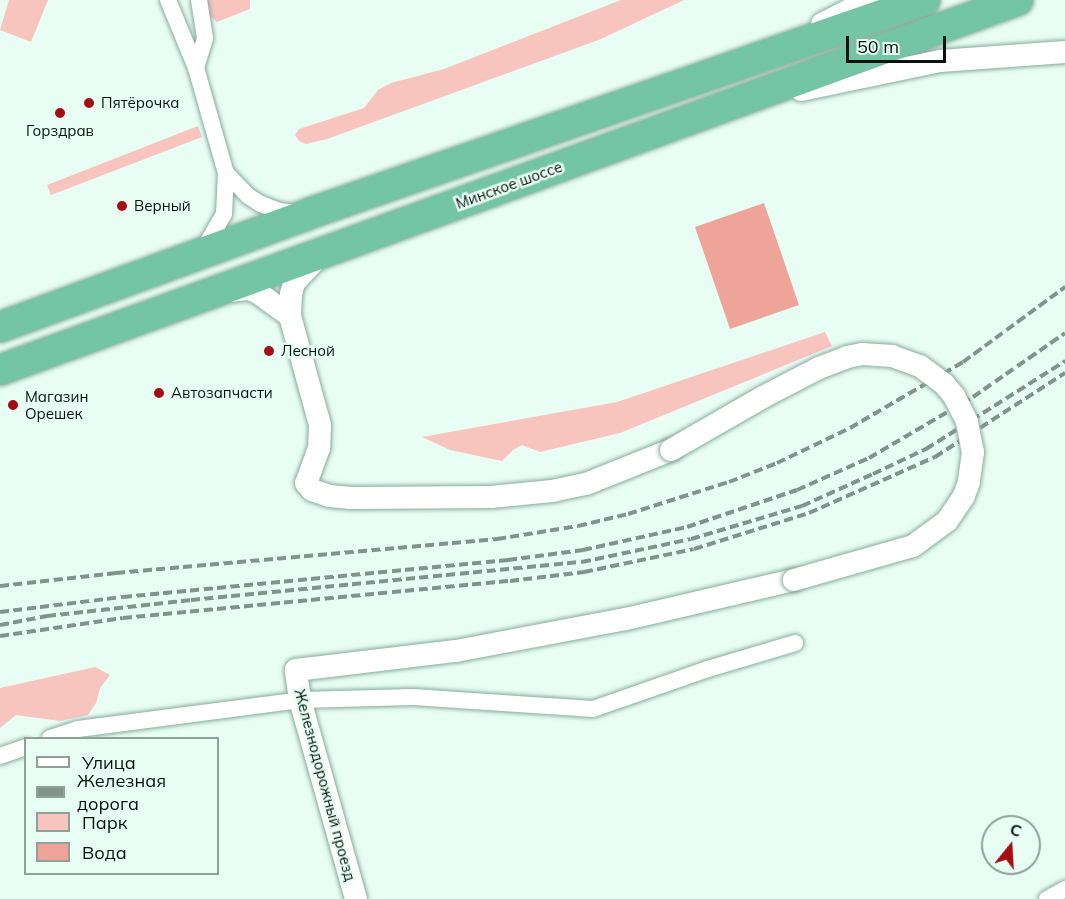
<!DOCTYPE html>
<meta charset="utf-8">
<style>
body{margin:0}
#map{position:relative;width:1065px;height:899px;overflow:hidden;background:#e8fef4;font-family:Mulish,sans-serif}
div>[style]{position:absolute}
.green>*{inset:0;background:#f7c5be}
.water>*{inset:0;background:#efa49a}
.roads{filter:drop-shadow(0 0 2px #88ab9d) drop-shadow(0 0 2px #88ab9d)}
.street>*{height:16px;margin:-8px;padding:0 8px;transform-origin:8px;border-radius:8px;background:#fff}
.secondary>*{height:22px;margin:-11px;padding:0 11px;transform-origin:11px;border-radius:11px;background:#fff}
.highway>*{height:30px;margin:-15px;padding:0 15px;transform-origin:15px;border-radius:15px;background:#74c5a6}
.rail>*{height:4px;margin-top:-2px;transform-origin:0;background:repeating-linear-gradient(90deg,#81938c 0 9px,transparent 0 13.5px)}
.bridges{filter:drop-shadow(0 0 2px #88ab9d) drop-shadow(0 0 2px #88ab9d)}
.secondary-bridge>*{height:22px;margin:-11px;padding:0 11px;transform-origin:11px;border-radius:11px;background:#fff}
.dots>*{width:16px;height:16px;translate:-50% -50%;box-sizing:border-box;border:3px solid #e8fef4;border-radius:50%}
span{translate:-50% -50%;white-space:nowrap;text-align:center;line-height:1.15;-webkit-text-stroke:5px #e8fef4;paint-order:stroke}
.poi-label{font-size:15px;color:#06130e}
.left{translate:0 -50%;text-align:left}
.street-label{font-size:15px;color:#06130e}
.legend{position:absolute;left:24px;top:737px;width:195px;height:138px;box-sizing:border-box;background:#e8fef4;border:2px solid #8ea098;margin:0;padding:8px 10px;list-style:none;font-size:18px;color:#06130e}
.legend li{display:flex;align-items:center;gap:12px;height:30px}
.legend b{width:30px;border:2px solid #8ea098}
.north{position:absolute;left:981px;top:815px;width:60px;height:60px;box-sizing:border-box;background:#e8fef4;border:2px solid #8ea098;border-radius:50%;rotate:18deg;font-size:16px;font-weight:700;line-height:24px;text-align:center;color:#06130e}
.north::after{content:'';display:block;margin:auto;width:21px;height:27px;background:#a40d11;clip-path:polygon(50% 0,100% 100%,50% 72%,0 100%)}
.scale{position:absolute;left:846px;top:36px;width:100px;height:27px;box-sizing:border-box;border:3px solid #06130e;border-top:0;padding-left:8px;font-size:18px;line-height:21px;white-space:nowrap;color:#06130e;-webkit-text-stroke:4px #e8fef4;paint-order:stroke}
</style>
<div id="map">
<div class="green">
<i style="clip-path:polygon(9px 0,48px 0,31px 42px,0 30px)"></i>
<i style="clip-path:polygon(204px 0,250px 0,250px 9px,217px 22px,210px 16px)"></i>
<i style="clip-path:polygon(621px 0,684px 0,601px 39px,327px 139px,306px 144px,299px 141px,295px 135px,299px 129px,364px 108px,378px 90px,391px 83px,444px 69px)"></i>
<i style="clip-path:polygon(198px 126px,202px 137px,51px 195px,47px 185px)"></i>
<i style="clip-path:polygon(825px 332px,832px 346px,620px 433px,540px 452px,522px 445px,513px 450px,502px 461px,450px 450px,422px 437px,617px 402px)"></i>
<i style="clip-path:polygon(95px 667px,110px 675px,100px 688px,96px 703px,88px 715px,60px 721px,16px 715px,0 728px,0 688px)"></i>
</div>
<div class="water">
<i style="clip-path:polygon(764px 203px,799px 305px,730px 329px,695px 227px)"></i>
</div>
<div class="roads">
<div class="street">
<i style="left:168px;top:0;width:74px;rotate:67.6deg"></i>
<i style="left:196px;top:68px;width:109px;rotate:74.1deg"></i>
<i style="left:226px;top:173px;width:41px;rotate:92.8deg"></i>
<i style="left:224px;top:214px;width:42px;rotate:120.3deg"></i>
<i style="left:196px;top:68px;width:31px;rotate:-73deg"></i>
<i style="left:205px;top:38px;width:38px;rotate:-99deg"></i>
<i style="left:226px;top:173px;width:32px;rotate:46deg"></i>
<i style="left:248px;top:196px;width:15px;rotate:32deg"></i>
<i style="left:261px;top:204px;width:19px;rotate:21deg"></i>
<i style="left:279px;top:211px;width:20px;rotate:6deg"></i>
<i style="left:50px;top:738px;width:29px;rotate:-18deg"></i>
<i style="left:78px;top:729px;width:224px;rotate:-7.4deg"></i>
<i style="left:300px;top:700px;width:113px;rotate:-1.5deg"></i>
<i style="left:413px;top:697px;width:180px;rotate:3.8deg"></i>
<i style="left:593px;top:709px;width:122px;rotate:-19.2deg"></i>
<i style="left:708px;top:669px;width:91px;rotate:-16.6deg"></i>
<i style="left:0;top:756px;width:28px;rotate:-19deg"></i>
<i style="left:1047px;top:899px;width:21px;rotate:-29deg"></i>
</div>
<div class="secondary">
<i style="left:822px;top:24px;width:53px;rotate:-27.1deg"></i>
<i style="left:801px;top:90px;width:142px;rotate:-11.8deg"></i>
<i style="left:940px;top:61px;width:125px;rotate:-4.1deg"></i>
<i style="left:318px;top:257px;width:35px;rotate:133deg"></i>
<i style="left:294px;top:283px;width:11px;rotate:105deg"></i>
<i style="left:291px;top:294px;width:22px;rotate:93deg"></i>
<i style="left:290px;top:316px;width:113px;rotate:74.6deg"></i>
<i style="left:320px;top:425px;width:23px;rotate:92deg"></i>
<i style="left:319px;top:448px;width:37px;rotate:110deg"></i>
<i style="left:306px;top:483px;width:9px;rotate:49deg"></i>
<i style="left:312px;top:490px;width:18px;rotate:19deg"></i>
<i style="left:329px;top:496px;width:23px;rotate:5deg"></i>
<i style="left:352px;top:498px;width:139px;rotate:-0.4deg"></i>
<i style="left:491px;top:497px;width:61px;rotate:-5.6deg"></i>
<i style="left:552px;top:491px;width:35px;rotate:-12deg"></i>
<i style="left:586px;top:484px;width:92px;rotate:-21.8deg"></i>
<i style="left:229px;top:291px;width:19px;rotate:-6deg"></i>
<i style="left:248px;top:289px;width:9px;rotate:18deg"></i>
<i style="left:257px;top:292px;width:41px;rotate:36deg"></i>
<i style="left:356px;top:899px;width:207px;rotate:-105.7deg"></i>
<i style="left:300px;top:700px;width:30px;rotate:-98deg"></i>
<i style="left:296px;top:670px;width:161px;rotate:-6.8deg"></i>
<i style="left:456px;top:651px;width:173px;rotate:-10.7deg"></i>
<i style="left:626px;top:619px;width:172px;rotate:-13.1deg"></i>
</div>
<div class="highway">
<i style="left:0;top:327px;width:328px;rotate:-20.1deg"></i>
<i style="left:308px;top:214px;width:653px;rotate:-19.13deg"></i>
<i style="left:0;top:370px;width:1083px;rotate:-19.97deg"></i>
</div>
</div>
<div class="rail">
<i style="left:0;top:586px;width:117px;rotate:-6.4deg"></i>
<i style="left:116px;top:573px;width:383px;rotate:-5.1deg"></i>
<i style="left:497px;top:539px;width:82px;rotate:-9.1deg"></i>
<i style="left:578px;top:526px;width:51px;rotate:-13.5deg"></i>
<i style="left:628px;top:514px;width:106px;rotate:-17.6deg"></i>
<i style="left:729px;top:482px;width:52px;rotate:-21.6deg"></i>
<i style="left:777px;top:463px;width:81px;rotate:-25.6deg"></i>
<i style="left:850px;top:428px;width:131px;rotate:-30.3deg"></i>
<i style="left:963px;top:362px;width:127px;rotate:-36.3deg"></i>
<i style="left:0;top:612px;width:124px;rotate:-7deg"></i>
<i style="left:123px;top:597px;width:387px;rotate:-5.5deg"></i>
<i style="left:508px;top:560px;width:76px;rotate:-7.6deg"></i>
<i style="left:583px;top:550px;width:107px;rotate:-12.5deg"></i>
<i style="left:687px;top:527px;width:116px;rotate:-18.6deg"></i>
<i style="left:797px;top:490px;width:79px;rotate:-24deg"></i>
<i style="left:869px;top:458px;width:121px;rotate:-30.4deg"></i>
<i style="left:973px;top:397px;width:112px;rotate:-34.8deg"></i>
<i style="left:0;top:625px;width:48px;rotate:-10.8deg"></i>
<i style="left:47px;top:616px;width:145px;rotate:-6.3deg"></i>
<i style="left:191px;top:600px;width:393px;rotate:-5.6deg"></i>
<i style="left:582px;top:562px;width:111px;rotate:-11.9deg"></i>
<i style="left:691px;top:539px;width:116px;rotate:-16.6deg"></i>
<i style="left:802px;top:506px;width:78px;rotate:-24.3deg"></i>
<i style="left:873px;top:474px;width:59px;rotate:-25.3deg"></i>
<i style="left:926px;top:449px;width:165px;rotate:-32.3deg"></i>
<i style="left:0;top:636px;width:124px;rotate:-8.3deg"></i>
<i style="left:123px;top:618px;width:389px;rotate:-5.5deg"></i>
<i style="left:510px;top:581px;width:75px;rotate:-6.9deg"></i>
<i style="left:584px;top:572px;width:112px;rotate:-11.8deg"></i>
<i style="left:694px;top:549px;width:121px;rotate:-17.4deg"></i>
<i style="left:809px;top:513px;width:138px;rotate:-24deg"></i>
<i style="left:935px;top:457px;width:155px;rotate:-32.9deg"></i>
</div>
<div class="bridges">
<div class="secondary-bridge">
<i style="left:671px;top:450px;width:106px;rotate:-29.9deg"></i>
<i style="left:763px;top:397px;width:63px;rotate:-27.4deg"></i>
<i style="left:819px;top:368px;width:30px;rotate:-21deg"></i>
<i style="left:847px;top:357px;width:15px;rotate:-11deg"></i>
<i style="left:862px;top:354px;width:30px;rotate:4deg"></i>
<i style="left:892px;top:356px;width:30px;rotate:20deg"></i>
<i style="left:920px;top:366px;width:30px;rotate:37deg"></i>
<i style="left:944px;top:384px;width:16px;rotate:50deg"></i>
<i style="left:954px;top:396px;width:29px;rotate:63deg"></i>
<i style="left:967px;top:422px;width:31px;rotate:79deg"></i>
<i style="left:973px;top:452px;width:30px;rotate:98deg"></i>
<i style="left:969px;top:482px;width:15px;rotate:110deg"></i>
<i style="left:964px;top:496px;width:30px;rotate:124deg"></i>
<i style="left:947px;top:521px;width:42px;rotate:143.7deg"></i>
<i style="left:913px;top:546px;width:124px;rotate:164.1deg"></i>
</div>
</div>
<div class="dots">
<i style="left:89px;top:103px;background:#a40d11"></i>
<i style="left:60px;top:113px;background:#a40d11"></i>
<i style="left:122px;top:206px;background:#a40d11"></i>
<i style="left:269px;top:351px;background:#a40d11"></i>
<i style="left:159px;top:393px;background:#a40d11"></i>
<i style="left:13px;top:405px;background:#a40d11"></i>
</div>
<div class="poi-label">
<span class="left" style="left:101px;top:103px">Пятёрочка</span>
<span style="left:60px;top:131px">Горздрав</span>
<span class="left" style="left:134px;top:206px">Верный</span>
<span class="left" style="left:281px;top:351px">Лесной</span>
<span class="left" style="left:171px;top:393px">Автозапчасти</span>
<span class="left" style="left:25px;top:405px">Магазин<br>Орешек</span>
</div>
<div class="street-label">
<span style="left:509px;top:185px;rotate:-20deg">Минское шоссе</span>
<span style="left:325px;top:785px;rotate:75deg">Железнодорожный проезд</span>
</div>
<ul class="legend">
<li><b style="height:8px;background:#fff"></b>Улица</li>
<li><b style="height:8px;background:#81938c"></b>Железная дорога</li>
<li><b style="height:16px;background:#f7c5be"></b>Парк</li>
<li><b style="height:16px;background:#efa49a"></b>Вода</li>
</ul>
<div class="north">С</div>
<div class="scale">50 m</div>
</div>
